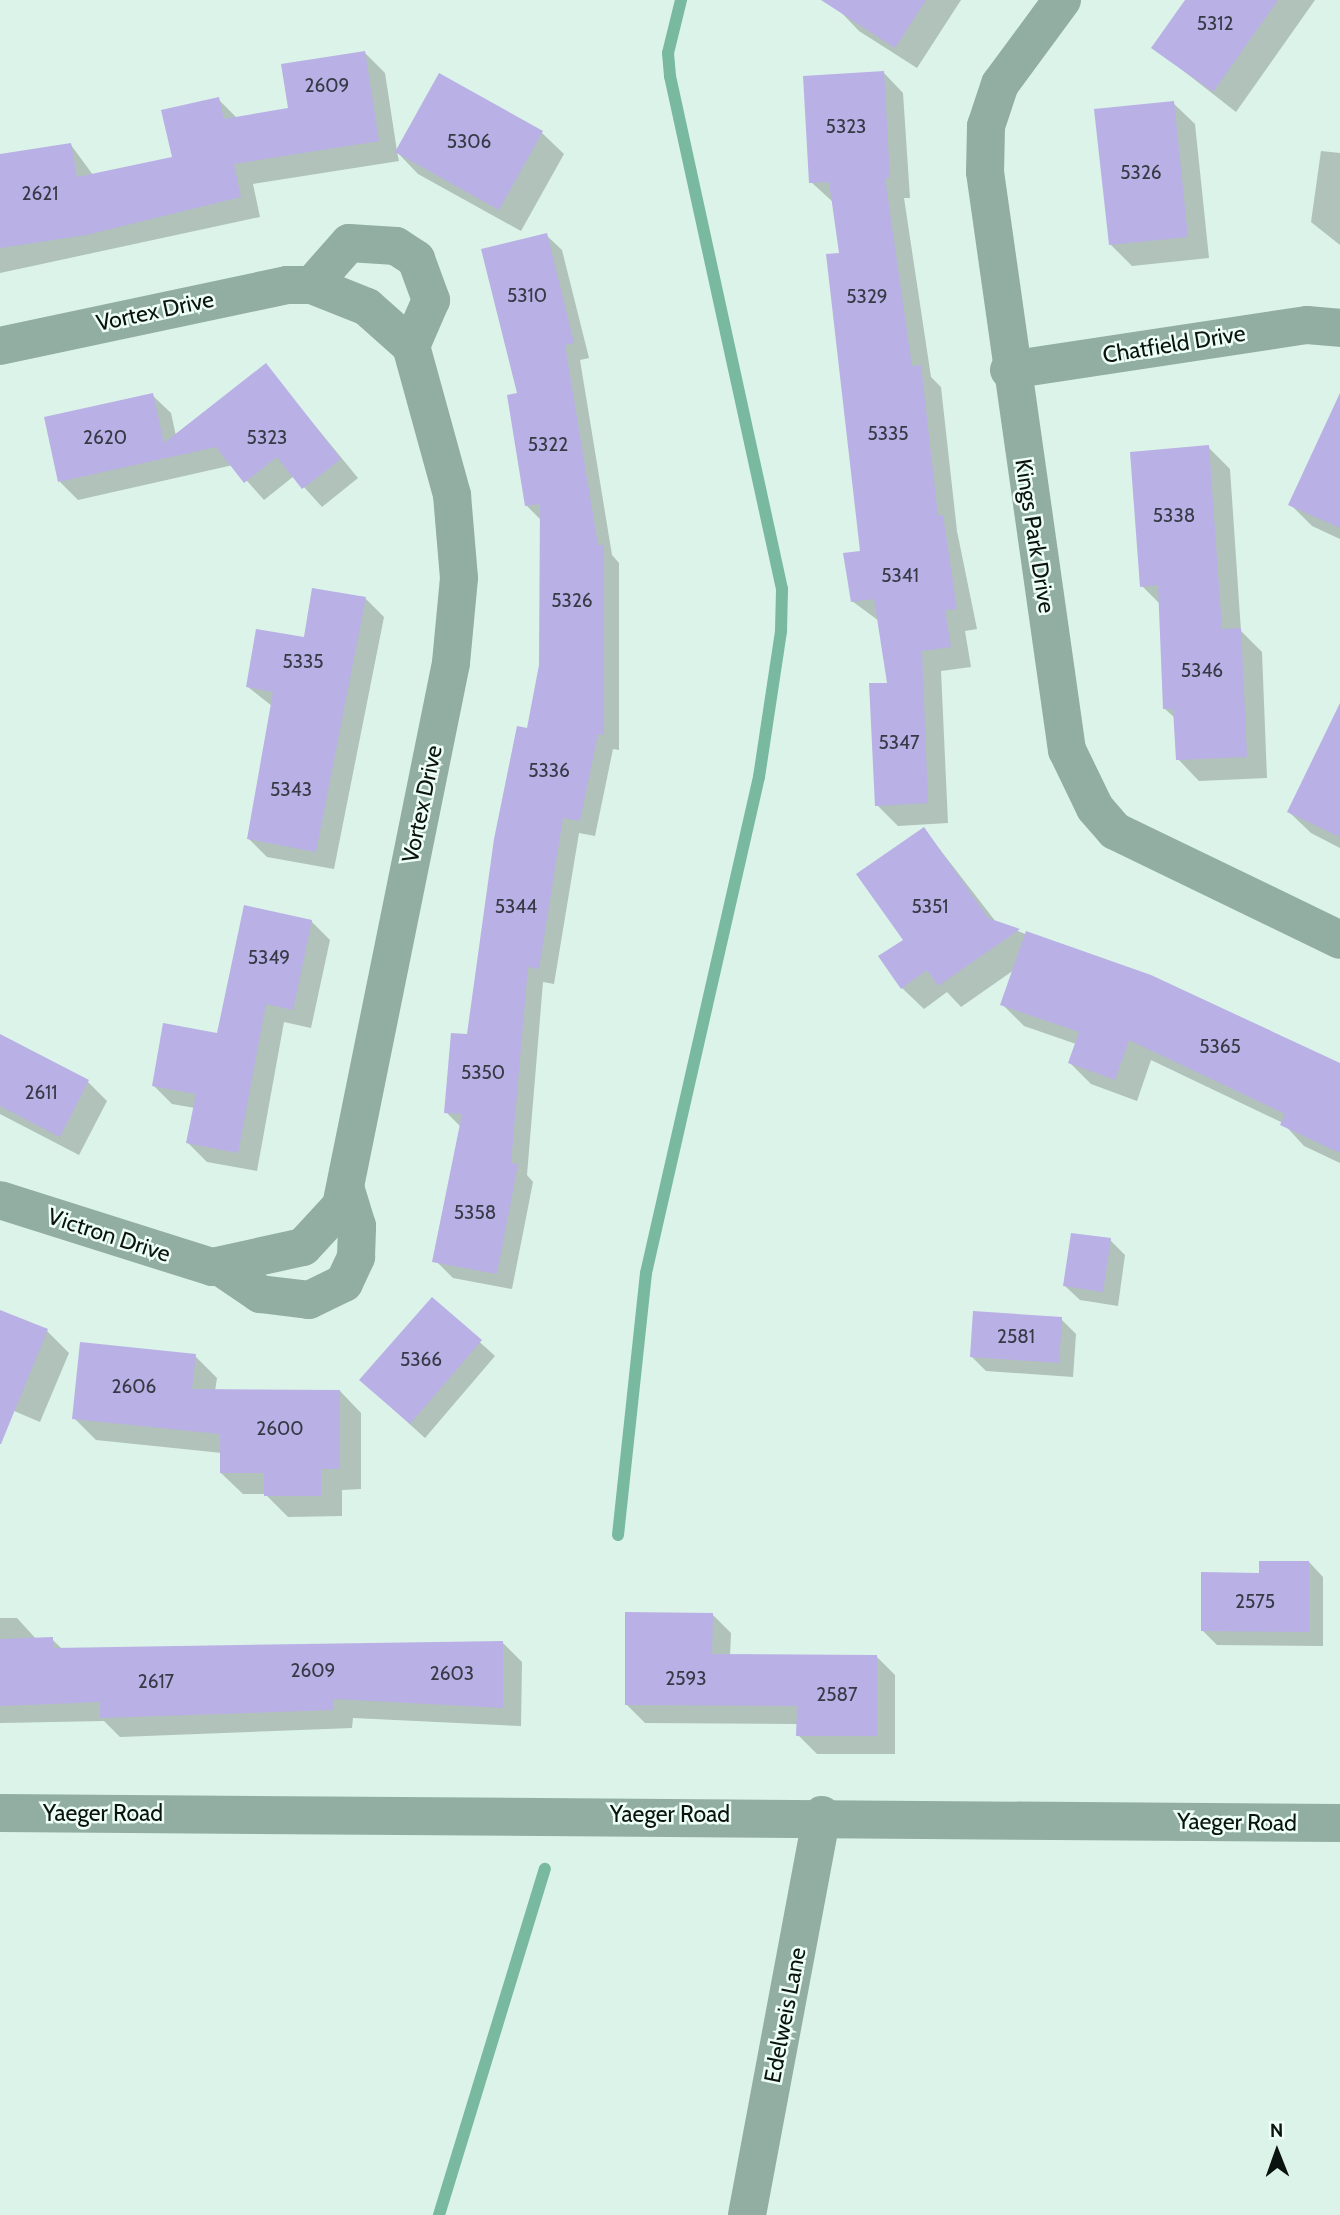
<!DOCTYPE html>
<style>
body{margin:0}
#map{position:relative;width:1340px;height:2215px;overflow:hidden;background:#dcf3e9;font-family:Cabin,sans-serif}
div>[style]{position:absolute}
.shadow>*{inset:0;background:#0003}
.stream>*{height:12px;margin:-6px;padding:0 6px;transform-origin:6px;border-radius:6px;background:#78b9a0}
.building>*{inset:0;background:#b9b0e6}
.minor>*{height:38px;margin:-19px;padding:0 19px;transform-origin:19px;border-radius:19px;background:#92ada2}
span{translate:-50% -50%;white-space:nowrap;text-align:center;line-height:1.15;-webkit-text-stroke:5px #edfff7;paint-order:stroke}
.number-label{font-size:19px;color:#363a46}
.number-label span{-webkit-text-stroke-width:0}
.street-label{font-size:23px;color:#0b1310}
.north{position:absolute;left:1242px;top:2117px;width:70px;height:70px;-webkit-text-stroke:5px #edfff7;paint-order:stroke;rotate:359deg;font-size:19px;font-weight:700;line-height:28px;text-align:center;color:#0b1310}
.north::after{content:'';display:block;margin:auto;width:24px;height:32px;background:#0b1310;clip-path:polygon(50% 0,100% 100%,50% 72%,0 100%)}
</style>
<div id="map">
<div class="shadow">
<i style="clip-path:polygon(844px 0,961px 0,917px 68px,859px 31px,838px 9px)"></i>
<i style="clip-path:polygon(1187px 0,1315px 0,1236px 112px,1153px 47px)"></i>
<i style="clip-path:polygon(365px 53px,385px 73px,397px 151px,440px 76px,542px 133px,564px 154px,521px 231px,418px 174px,397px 152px,399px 161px,253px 184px,260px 217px,0 273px,0 156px,71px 145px,93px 175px,174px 158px,218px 99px,238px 119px,290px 110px)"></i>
<i style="clip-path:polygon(883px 72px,903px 93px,910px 198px,904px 198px,931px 377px,941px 387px,957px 531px,977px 629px,965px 631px,971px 667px,941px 671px,948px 823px,898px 826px,877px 805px,889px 684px,879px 621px,852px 601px,862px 552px,841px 254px,834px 203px,811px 182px)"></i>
<i style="clip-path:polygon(1173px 103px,1195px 124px,1209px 258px,1132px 266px,1111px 245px)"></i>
<i style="clip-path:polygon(1321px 151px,1340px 153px,1340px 245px,1311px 222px)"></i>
<i style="clip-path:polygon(546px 235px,562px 250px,589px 358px,580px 360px,612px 555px,619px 563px,619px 750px,613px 749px,595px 836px,579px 833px,554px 984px,543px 982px,527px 1175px,533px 1182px,512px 1289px,453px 1278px,437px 1262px,461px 1127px,446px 1112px,469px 1036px,541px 666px,541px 520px,526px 505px,519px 395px)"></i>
<i style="clip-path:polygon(266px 366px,358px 478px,322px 507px,294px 476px,264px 500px,233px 465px,78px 500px,60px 482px,152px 395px,171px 413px,176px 436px)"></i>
<i style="clip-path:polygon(1340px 444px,1340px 539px,1312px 526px,1290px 504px)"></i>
<i style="clip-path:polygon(1208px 447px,1230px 469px,1241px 631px,1262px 652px,1267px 778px,1199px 781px,1178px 759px,1176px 719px,1165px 709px,1160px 604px,1142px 586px)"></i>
<i style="clip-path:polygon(366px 599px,384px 617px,334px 869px,267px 857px,249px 839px,272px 706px,248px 687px)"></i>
<i style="clip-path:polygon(1340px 748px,1340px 848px,1311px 833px,1289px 812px)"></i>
<i style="clip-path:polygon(924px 829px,996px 922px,1340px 1065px,1340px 1163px,1304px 1146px,1283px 1123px,1151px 1060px,1137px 1101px,1091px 1084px,1070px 1063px,1076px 1044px,1024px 1026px,1002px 1004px,1014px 970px,961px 1007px,947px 992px,924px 1009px,902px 988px)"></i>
<i style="clip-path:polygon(311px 921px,330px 940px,311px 1028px,284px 1022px,257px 1171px,207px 1162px,188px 1143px,195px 1108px,172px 1104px,153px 1085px,219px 1035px)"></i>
<i style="clip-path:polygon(0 1036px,88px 1082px,107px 1101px,79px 1155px,0 1114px)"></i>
<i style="clip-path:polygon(1110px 1240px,1125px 1255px,1118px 1306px,1080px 1300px,1065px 1286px)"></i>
<i style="clip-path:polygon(432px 1299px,495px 1356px,425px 1438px,361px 1380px)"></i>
<i style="clip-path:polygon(0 1312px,47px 1331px,69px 1353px,40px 1422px,0 1405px)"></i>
<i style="clip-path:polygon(1061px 1319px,1076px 1334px,1073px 1377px,986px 1371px,971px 1356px)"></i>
<i style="clip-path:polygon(195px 1356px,217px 1378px,215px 1391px,340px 1391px,361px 1413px,361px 1489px,342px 1490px,342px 1516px,288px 1517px,265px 1494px,243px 1494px,221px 1473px,222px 1453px,96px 1440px,74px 1418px)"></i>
<i style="clip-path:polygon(1309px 1562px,1323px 1577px,1323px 1646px,1217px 1645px,1203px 1631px,1260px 1575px)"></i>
<i style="clip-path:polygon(712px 1614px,731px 1633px,730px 1656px,876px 1656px,895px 1675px,895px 1754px,817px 1754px,798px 1735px,798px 1724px,645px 1723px,626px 1704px)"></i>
<i style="clip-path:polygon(0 1618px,17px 1618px,37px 1640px,52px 1639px,62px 1649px,503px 1643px,522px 1662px,521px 1726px,353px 1718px,352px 1728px,120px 1737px,104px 1721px,0 1723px)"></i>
</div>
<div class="stream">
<i style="left:618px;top:1535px;width:263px;rotate:-83.9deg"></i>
<i style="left:646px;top:1273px;width:509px;rotate:-77.17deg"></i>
<i style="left:759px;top:777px;width:148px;rotate:-81.4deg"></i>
<i style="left:781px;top:631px;width:42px;rotate:-88.6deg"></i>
<i style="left:782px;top:589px;width:525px;rotate:-102.32deg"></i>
<i style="left:670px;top:76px;width:23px;rotate:-95deg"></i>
<i style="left:668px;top:53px;width:55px;rotate:-76.2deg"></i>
<i style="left:439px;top:2215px;width:362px;rotate:-73deg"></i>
</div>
<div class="building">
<i style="clip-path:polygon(821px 0,926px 0,895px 48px)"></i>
<i style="clip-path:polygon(1185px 0,1278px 0,1213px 92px,1151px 48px)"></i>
<i style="clip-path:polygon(365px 51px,379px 141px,234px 164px,241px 197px,86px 235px,0 248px,0 154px,71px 143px,77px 177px,172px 157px,161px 110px,219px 97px,224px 119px,288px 108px,281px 64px)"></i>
<i style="clip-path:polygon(884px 71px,890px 178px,885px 178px,912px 366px,921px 365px,938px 516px,943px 515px,957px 609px,945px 610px,951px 647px,922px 651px,928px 803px,875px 806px,869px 683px,887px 683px,874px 599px,851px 602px,843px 553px,860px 551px,826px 254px,839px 253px,829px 182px,809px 183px,803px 76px)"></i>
<i style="clip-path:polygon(439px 73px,543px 131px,499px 210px,395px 152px)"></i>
<i style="clip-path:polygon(1174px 101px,1188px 237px,1109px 245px,1094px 109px)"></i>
<i style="clip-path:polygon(547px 233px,574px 343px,565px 345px,598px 545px,604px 545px,604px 735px,598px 734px,580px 821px,563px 818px,539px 969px,528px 967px,511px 1163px,518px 1164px,497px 1274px,432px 1262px,462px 1114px,444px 1113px,451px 1033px,467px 1034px,494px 839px,517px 726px,527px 728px,539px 665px,540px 504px,525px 506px,507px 395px,517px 393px,481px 249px)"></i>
<i style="clip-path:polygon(266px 363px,341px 459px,302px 489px,277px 457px,244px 483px,216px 447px,58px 482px,44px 417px,153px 393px,164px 443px)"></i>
<i style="clip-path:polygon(1340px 393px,1340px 528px,1288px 505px)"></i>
<i style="clip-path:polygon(1209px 445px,1222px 629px,1241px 628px,1247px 757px,1176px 760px,1173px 709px,1163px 709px,1158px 585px,1140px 587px,1130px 452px)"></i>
<i style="clip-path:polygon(312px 588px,366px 597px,316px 852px,247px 839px,273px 692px,246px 687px,256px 629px,304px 637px)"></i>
<i style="clip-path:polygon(1340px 703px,1340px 837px,1287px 812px)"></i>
<i style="clip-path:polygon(924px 827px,988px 918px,1020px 929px,938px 986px,927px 970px,901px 989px,878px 956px,903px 940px,856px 874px)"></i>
<i style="clip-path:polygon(244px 905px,312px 920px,293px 1010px,266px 1004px,238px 1153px,186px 1143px,196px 1094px,152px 1086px,163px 1023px,217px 1033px)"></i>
<i style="clip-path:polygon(1026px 931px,1151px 975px,1340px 1063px,1340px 1153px,1280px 1125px,1285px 1114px,1129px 1040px,1115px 1080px,1068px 1063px,1079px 1032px,1000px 1005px)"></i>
<i style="clip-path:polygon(0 1034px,89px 1080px,60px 1137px,0 1106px)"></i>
<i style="clip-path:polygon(1071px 1233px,1111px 1238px,1103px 1292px,1063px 1286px)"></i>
<i style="clip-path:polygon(432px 1297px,482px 1340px,410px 1424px,359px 1380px)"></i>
<i style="clip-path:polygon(0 1310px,48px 1329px,1px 1444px,0 1444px)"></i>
<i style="clip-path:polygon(973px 1311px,1062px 1317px,1059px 1363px,970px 1357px)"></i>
<i style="clip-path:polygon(80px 1342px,196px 1354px,192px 1389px,340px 1390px,340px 1469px,321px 1469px,321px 1496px,264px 1496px,264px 1473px,220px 1473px,220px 1434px,72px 1419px)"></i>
<i style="clip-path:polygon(1259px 1561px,1309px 1561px,1309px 1632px,1201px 1631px,1201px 1572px,1259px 1573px)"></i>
<i style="clip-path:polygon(625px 1612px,713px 1613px,712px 1654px,877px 1655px,877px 1736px,796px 1736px,797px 1706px,625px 1705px)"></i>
<i style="clip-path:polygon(53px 1637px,53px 1648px,503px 1641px,503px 1708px,334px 1699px,334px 1710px,100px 1718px,100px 1702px,0 1706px,0 1639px)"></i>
</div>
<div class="minor">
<i style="left:1062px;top:0;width:104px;rotate:126.4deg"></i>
<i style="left:1000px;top:84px;width:44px;rotate:108.4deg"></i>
<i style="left:986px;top:126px;width:46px;rotate:91.2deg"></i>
<i style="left:985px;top:172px;width:584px;rotate:81.93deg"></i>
<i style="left:1067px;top:750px;width:64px;rotate:64.2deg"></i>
<i style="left:1095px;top:808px;width:30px;rotate:49deg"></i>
<i style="left:1115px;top:831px;width:250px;rotate:25.8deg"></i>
<i style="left:312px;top:285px;width:56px;rotate:-48.6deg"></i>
<i style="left:349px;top:243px;width:47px;rotate:3.7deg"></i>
<i style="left:396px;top:246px;width:24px;rotate:33deg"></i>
<i style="left:416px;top:259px;width:44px;rotate:69.9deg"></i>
<i style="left:431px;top:300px;width:50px;rotate:113.5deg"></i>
<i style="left:0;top:346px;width:293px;rotate:-12deg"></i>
<i style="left:287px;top:285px;width:25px"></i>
<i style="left:312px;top:285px;width:59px;rotate:21.8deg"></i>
<i style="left:367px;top:307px;width:59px;rotate:41.6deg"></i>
<i style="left:411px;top:346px;width:155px;rotate:74.6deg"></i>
<i style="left:452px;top:495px;width:83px;rotate:85.2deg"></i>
<i style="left:459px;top:578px;width:85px;rotate:95.4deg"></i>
<i style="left:451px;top:663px;width:554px;rotate:101.45deg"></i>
<i style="left:341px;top:1206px;width:56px;rotate:132.8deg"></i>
<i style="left:303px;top:1247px;width:93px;rotate:167.6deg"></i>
<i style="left:212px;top:1267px;width:222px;rotate:-162.5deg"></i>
<i style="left:1009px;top:370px;width:301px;rotate:-8.6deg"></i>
<i style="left:1307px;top:325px;width:33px;rotate:5deg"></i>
<i style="left:219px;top:1266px;width:50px;rotate:34.3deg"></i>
<i style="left:260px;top:1294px;width:49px;rotate:7deg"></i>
<i style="left:309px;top:1300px;width:39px;rotate:-26deg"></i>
<i style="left:344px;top:1283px;width:29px;rotate:-65deg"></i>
<i style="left:356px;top:1257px;width:31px;rotate:-88deg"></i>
<i style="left:357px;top:1226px;width:39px;rotate:-107deg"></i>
<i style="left:0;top:1813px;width:1340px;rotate:0.43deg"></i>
<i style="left:747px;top:2215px;width:407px;rotate:-79.4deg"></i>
</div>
<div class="number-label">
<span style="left:1215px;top:24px">5312</span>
<span style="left:327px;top:86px">2609</span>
<span style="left:846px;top:127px">5323</span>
<span style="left:469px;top:142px">5306</span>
<span style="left:1141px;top:173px">5326</span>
<span style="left:40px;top:194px">2621</span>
<span style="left:527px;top:296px">5310</span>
<span style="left:867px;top:297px">5329</span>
<span style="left:888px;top:434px">5335</span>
<span style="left:105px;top:438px">2620</span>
<span style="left:267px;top:438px">5323</span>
<span style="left:548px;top:445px">5322</span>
<span style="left:1174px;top:516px">5338</span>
<span style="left:900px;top:576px">5341</span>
<span style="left:572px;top:601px">5326</span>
<span style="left:303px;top:662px">5335</span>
<span style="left:1202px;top:671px">5346</span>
<span style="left:899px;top:743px">5347</span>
<span style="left:549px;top:771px">5336</span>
<span style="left:291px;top:790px">5343</span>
<span style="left:516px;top:907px">5344</span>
<span style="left:930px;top:907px">5351</span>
<span style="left:269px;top:958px">5349</span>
<span style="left:1220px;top:1047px">5365</span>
<span style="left:483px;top:1073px">5350</span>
<span style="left:41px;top:1093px">2611</span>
<span style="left:475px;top:1213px">5358</span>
<span style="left:1016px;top:1337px">2581</span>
<span style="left:421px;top:1360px">5366</span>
<span style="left:134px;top:1387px">2606</span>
<span style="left:280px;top:1429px">2600</span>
<span style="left:1255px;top:1602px">2575</span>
<span style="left:313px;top:1671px">2609</span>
<span style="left:452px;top:1674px">2603</span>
<span style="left:686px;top:1679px">2593</span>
<span style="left:156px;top:1682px">2617</span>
<span style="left:837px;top:1695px">2587</span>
</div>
<div class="street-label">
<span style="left:155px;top:311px;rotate:-12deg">Vortex Drive</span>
<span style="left:1174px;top:344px;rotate:-9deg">Chatfield Drive</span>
<span style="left:1035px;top:536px;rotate:81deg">Kings Park Drive</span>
<span style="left:422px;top:804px;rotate:-78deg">Vortex Drive</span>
<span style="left:109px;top:1235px;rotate:18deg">Victron Drive</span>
<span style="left:103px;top:1813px">Yaeger Road</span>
<span style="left:670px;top:1814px">Yaeger Road</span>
<span style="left:1237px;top:1822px;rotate:1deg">Yaeger Road</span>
<span style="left:785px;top:2015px;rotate:-79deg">Edelweis Lane</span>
</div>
<div class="north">N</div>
</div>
